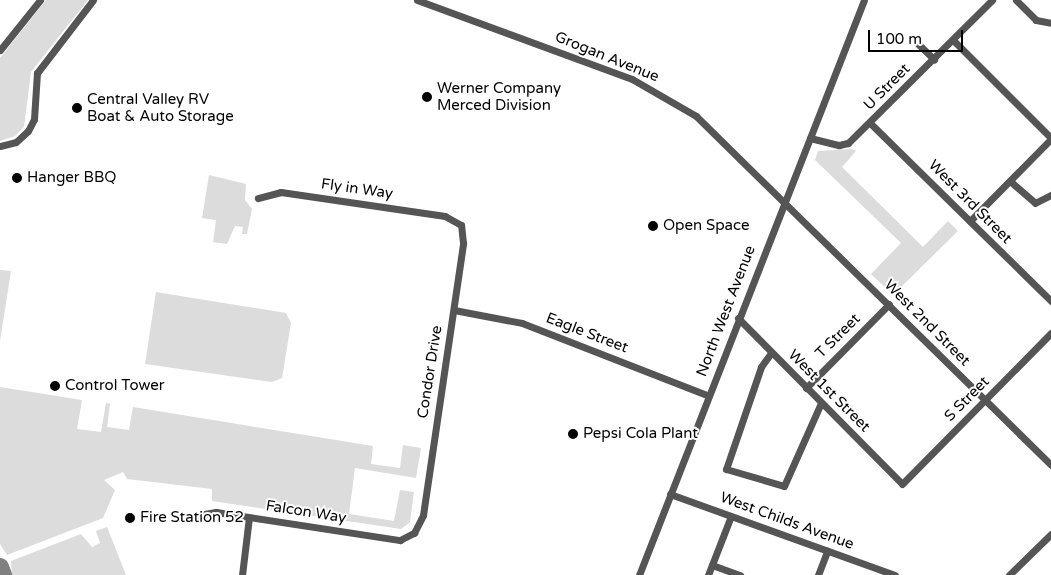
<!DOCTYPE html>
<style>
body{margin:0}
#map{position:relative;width:1051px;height:575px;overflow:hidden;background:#fff;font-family:"Varela Round",sans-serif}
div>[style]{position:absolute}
.green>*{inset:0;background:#dcdcdc}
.taxiway>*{height:18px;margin:-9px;padding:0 9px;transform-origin:9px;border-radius:9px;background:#808080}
.street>*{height:7px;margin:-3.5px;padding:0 3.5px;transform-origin:3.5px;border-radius:3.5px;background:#555}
.dots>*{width:14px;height:14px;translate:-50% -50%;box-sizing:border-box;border:2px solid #fff;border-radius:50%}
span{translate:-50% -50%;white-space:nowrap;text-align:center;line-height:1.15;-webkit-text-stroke:4px #fff;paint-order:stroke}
.street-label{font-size:15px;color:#000}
.poi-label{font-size:15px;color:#000}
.left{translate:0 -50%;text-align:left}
.scale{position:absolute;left:868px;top:30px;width:95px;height:22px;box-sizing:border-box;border:2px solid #000;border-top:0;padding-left:6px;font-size:15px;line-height:18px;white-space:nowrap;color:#000;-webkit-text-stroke:4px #fff;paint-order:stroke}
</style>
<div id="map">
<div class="green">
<i style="clip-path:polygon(46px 0,88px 0,31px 72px,24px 127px,15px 136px,0 141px,0 58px)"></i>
<i style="clip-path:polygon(852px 149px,856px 151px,842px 167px,923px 247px,948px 221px,958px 231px,898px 290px,889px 291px,871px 274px,901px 243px,815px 160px,818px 151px)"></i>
<i style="clip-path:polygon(209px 175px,246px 184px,245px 200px,252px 209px,247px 234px,242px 234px,243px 227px,235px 226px,227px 244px,213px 242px,216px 220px,202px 218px)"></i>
<i style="clip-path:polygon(0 270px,11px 271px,0 341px)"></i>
<i style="clip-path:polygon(156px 292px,286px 313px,291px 323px,282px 378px,272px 382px,145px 364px)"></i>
<i style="clip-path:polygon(0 387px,82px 400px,77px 429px,101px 432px,106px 403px,110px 404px,107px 427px,129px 430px,133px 407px,373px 446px,371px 464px,400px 468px,403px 445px,421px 448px,416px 478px,355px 468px,349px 514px,394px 521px,400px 490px,414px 492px,410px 522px,401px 529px,212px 501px,212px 489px,127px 479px,123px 472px,104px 480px,115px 490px,103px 518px,7px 555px,0 544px)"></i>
<i style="clip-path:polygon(107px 527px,126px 575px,12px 575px,11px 561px,81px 534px,92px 547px,100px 543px,96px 531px)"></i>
</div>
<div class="taxiway">
<i style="left:0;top:567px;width:9px;rotate:69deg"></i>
</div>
<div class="street">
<i style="left:417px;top:0;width:229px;rotate:20.2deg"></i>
<i style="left:632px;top:79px;width:74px;rotate:30deg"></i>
<i style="left:696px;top:116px;width:498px;rotate:44.5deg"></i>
<i style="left:1016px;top:0;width:28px;rotate:45deg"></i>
<i style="left:1036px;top:20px;width:15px;rotate:11deg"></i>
<i style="left:914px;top:40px;width:28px;rotate:44deg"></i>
<i style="left:953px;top:40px;width:139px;rotate:45deg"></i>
<i style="left:0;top:50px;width:64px;rotate:-51.3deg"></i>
<i style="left:870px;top:123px;width:254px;rotate:44.5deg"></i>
<i style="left:810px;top:138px;width:30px;rotate:14deg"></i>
<i style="left:839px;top:145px;width:9px;rotate:-13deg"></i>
<i style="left:848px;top:143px;width:203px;rotate:-44.8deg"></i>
<i style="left:0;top:146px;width:16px;rotate:-14deg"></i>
<i style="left:16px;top:142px;width:16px;rotate:-43deg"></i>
<i style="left:28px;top:131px;width:13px;rotate:-63deg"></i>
<i style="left:34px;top:119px;width:46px;rotate:-86.3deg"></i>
<i style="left:37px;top:73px;width:92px;rotate:-52.5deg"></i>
<i style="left:1010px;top:181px;width:33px;rotate:41deg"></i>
<i style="left:1035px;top:203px;width:18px;rotate:-27deg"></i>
<i style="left:970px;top:221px;width:115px;rotate:-45.4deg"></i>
<i style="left:454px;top:310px;width:69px;rotate:10.8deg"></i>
<i style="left:522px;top:323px;width:199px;rotate:21.3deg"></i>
<i style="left:738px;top:318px;width:233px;rotate:45.3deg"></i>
<i style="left:902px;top:484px;width:212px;rotate:-45.4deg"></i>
<i style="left:771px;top:353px;width:17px;rotate:126deg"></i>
<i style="left:761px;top:367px;width:108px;rotate:108.9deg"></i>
<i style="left:726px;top:469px;width:60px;rotate:16.3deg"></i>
<i style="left:784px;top:486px;width:91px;rotate:-66deg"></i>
<i style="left:806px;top:388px;width:118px;rotate:-45.3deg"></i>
<i style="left:670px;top:494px;width:239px;rotate:19.8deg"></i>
<i style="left:193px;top:516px;width:23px;rotate:-10deg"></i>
<i style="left:216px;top:512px;width:186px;rotate:8.7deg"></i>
<i style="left:400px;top:540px;width:16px;rotate:-27deg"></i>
<i style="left:414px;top:533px;width:20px;rotate:-63deg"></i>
<i style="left:423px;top:515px;width:275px;rotate:-81.6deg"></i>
<i style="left:463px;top:243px;width:18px;rotate:-96deg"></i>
<i style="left:461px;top:225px;width:18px;rotate:-151deg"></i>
<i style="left:445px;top:216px;width:166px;rotate:-171.7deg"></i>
<i style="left:281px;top:192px;width:24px;rotate:165deg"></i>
<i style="left:712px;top:565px;width:30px;rotate:20deg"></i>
<i style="left:242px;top:575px;width:58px;rotate:-83.1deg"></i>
<i style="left:639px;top:575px;width:617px;rotate:-68.63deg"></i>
<i style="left:708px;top:575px;width:63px;rotate:-68.7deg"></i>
<i style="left:818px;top:575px;width:26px;rotate:-69deg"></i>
<i style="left:1009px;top:575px;width:59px;rotate:-44.3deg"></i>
</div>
<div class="dots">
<i style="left:427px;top:97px;background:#000"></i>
<i style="left:77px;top:108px;background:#000"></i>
<i style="left:17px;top:178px;background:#000"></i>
<i style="left:653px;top:226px;background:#000"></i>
<i style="left:55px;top:386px;background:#000"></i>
<i style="left:573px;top:434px;background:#000"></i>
<i style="left:130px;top:518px;background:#000"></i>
</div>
<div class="street-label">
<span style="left:607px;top:57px;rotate:22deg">Grogan Avenue</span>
<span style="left:887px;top:87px;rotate:-45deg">U Street</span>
<span style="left:357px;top:189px;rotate:8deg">Fly in Way</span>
<span style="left:970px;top:202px;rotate:45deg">West 3rd Street</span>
<span style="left:726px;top:311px;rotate:-69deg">North West Avenue</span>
<span style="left:927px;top:323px;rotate:45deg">West 2nd Street</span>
<span style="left:587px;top:333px;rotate:21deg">Eagle Street</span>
<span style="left:838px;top:336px;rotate:-45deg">T Street</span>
<span style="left:430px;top:372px;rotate:-81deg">Condor Drive</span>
<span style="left:829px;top:391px;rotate:45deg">West 1st Street</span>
<span style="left:967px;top:399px;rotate:-45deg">S Street</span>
<span style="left:306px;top:512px;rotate:9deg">Falcon Way</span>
<span style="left:787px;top:521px;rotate:20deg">West Childs Avenue</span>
</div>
<div class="poi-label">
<span class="left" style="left:437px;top:97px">Werner Company<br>Merced Division</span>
<span class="left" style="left:87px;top:108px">Central Valley RV<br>Boat &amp; Auto Storage</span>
<span class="left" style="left:27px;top:178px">Hanger BBQ</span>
<span class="left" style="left:663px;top:226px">Open Space</span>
<span class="left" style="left:65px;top:386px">Control Tower</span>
<span class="left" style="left:583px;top:434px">Pepsi Cola Plant</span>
<span class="left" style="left:140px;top:518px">Fire Station 52</span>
</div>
<div class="scale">100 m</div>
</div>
